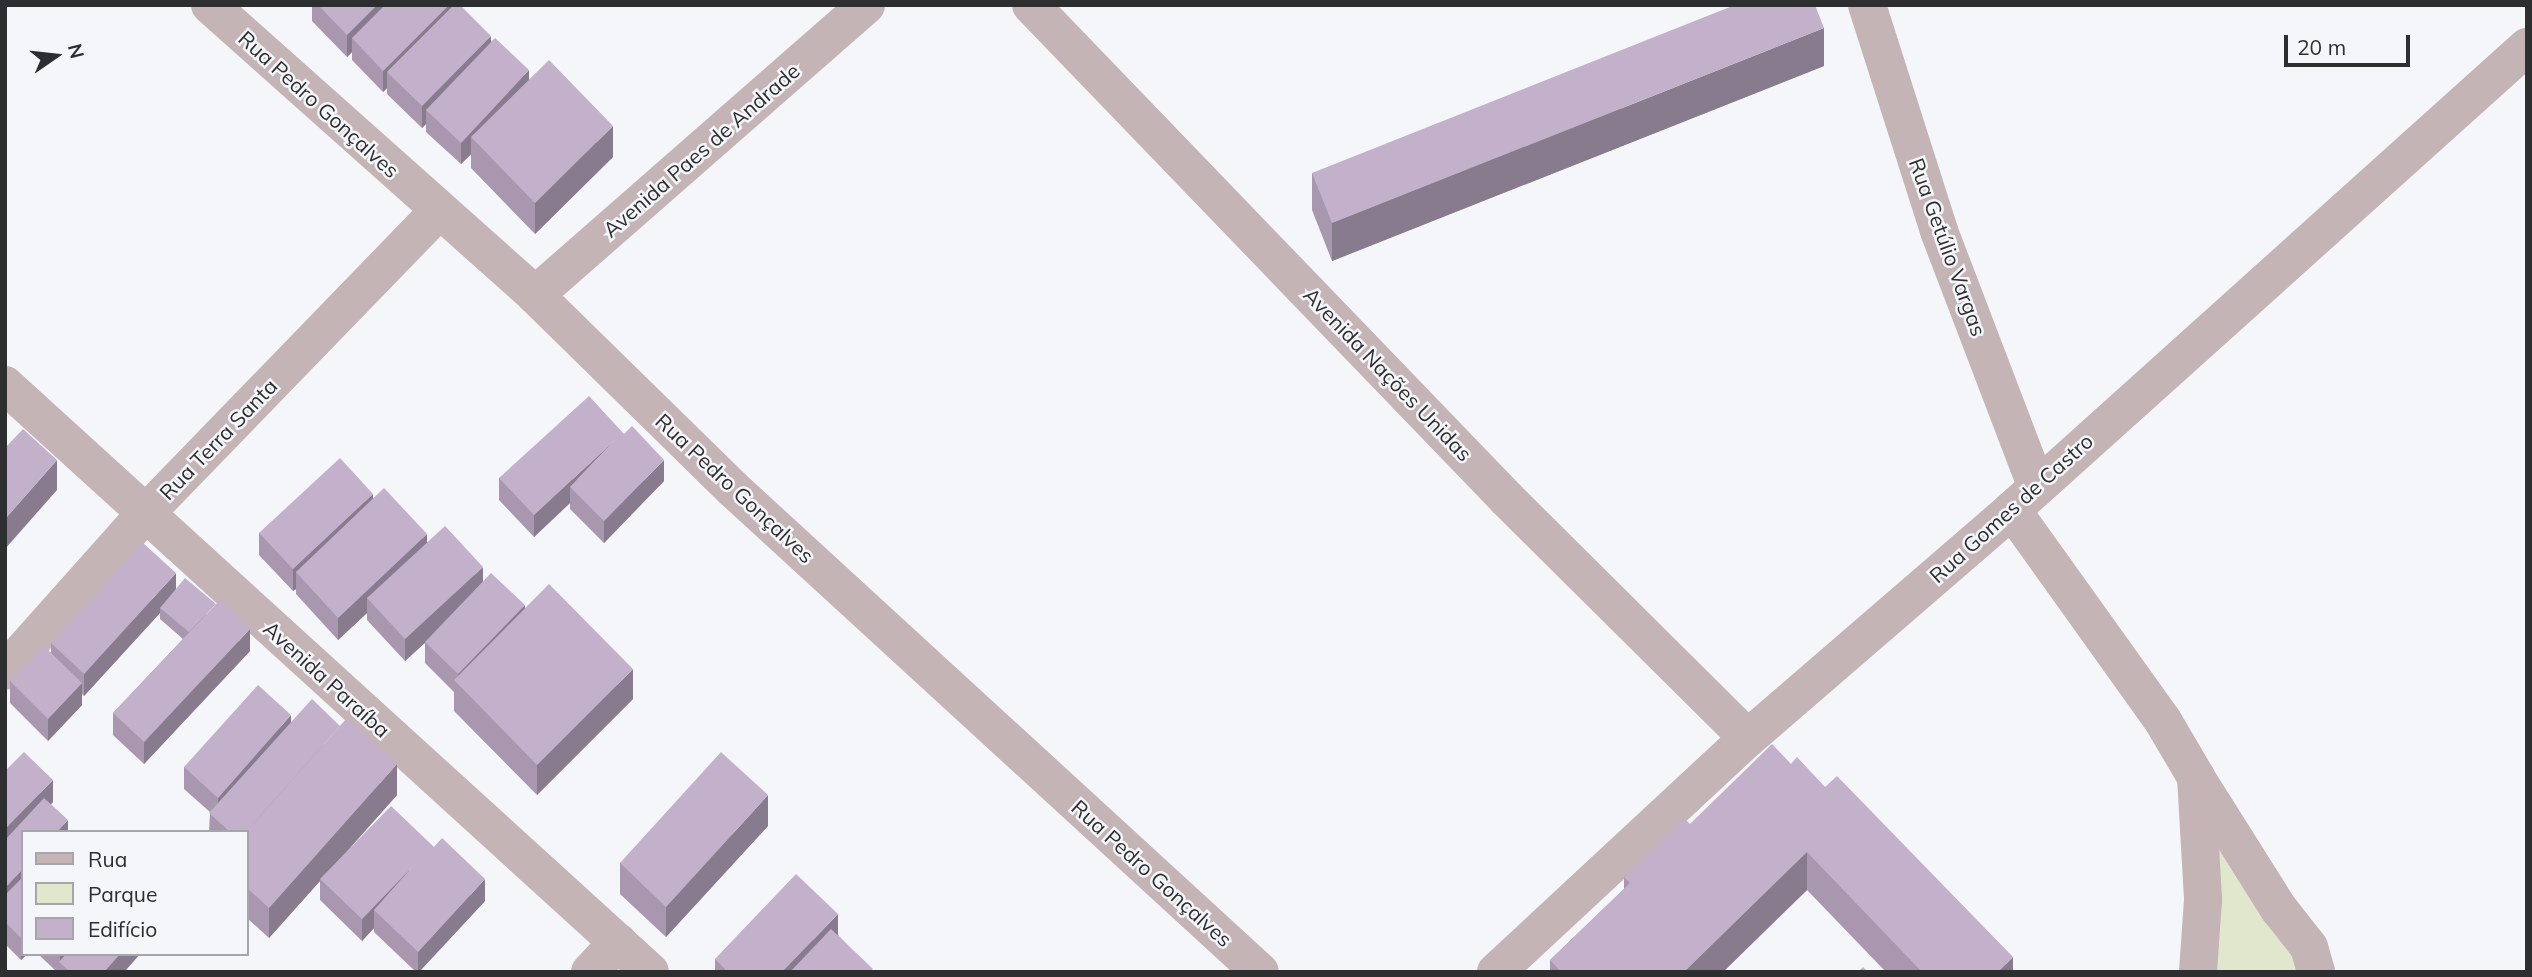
<!DOCTYPE html>
<meta charset="utf-8">
<style>
body{margin:0}
#map{position:relative;width:2532px;height:977px;overflow:hidden;background:#f4f6f9;font-family:Mulish,sans-serif}
div>[style]{position:absolute}
.green>*{inset:0;background:#e1e7cc}
.minor>*{height:38px;margin:-19px;padding:0 19px;transform-origin:19px;border-radius:19px;background:#c4b4b6}
.wall>*{inset:0;background:#a897ae}
.shaded-wall>*{inset:0;background:#887b8d}
.building>*{inset:0;background:#c3b0ca}
span{translate:-50% -50%;white-space:nowrap;text-align:center;line-height:1.15;-webkit-text-stroke:5px #f4f6f9;paint-order:stroke}
.street-label{font-size:21px;color:#2d2e30}
.frame{position:absolute;inset:0;border:7px solid #2d2e30;pointer-events:none}
.legend{position:absolute;left:21px;top:830px;width:228px;height:126px;box-sizing:border-box;background:#f4f6f9;border:2px solid #a4a6a9;margin:0;padding:9px 12px;list-style:none;font-size:21px;color:#2d2e30}
.legend li{display:flex;align-items:center;gap:14px;height:35px}
.legend b{width:35px;border:2px solid #a4a6a9}
.north{position:absolute;left:21px;top:21px;width:70px;height:70px;-webkit-text-stroke:5px #f4f6f9;paint-order:stroke;rotate:76deg;font-size:19px;font-weight:700;line-height:28px;text-align:center;color:#2d2e30}
.north::after{content:'';display:block;margin:auto;width:24px;height:32px;background:#2d2e30;clip-path:polygon(50% 0,100% 100%,50% 72%,0 100%)}
.scale{position:absolute;left:2284px;top:35px;width:126px;height:32px;box-sizing:border-box;border:4px solid #2d2e30;border-top:0;padding-left:9px;font-size:21px;line-height:24px;white-space:nowrap;color:#2d2e30;-webkit-text-stroke:5px #f4f6f9;paint-order:stroke}
</style>
<div id="map">
<div class="green">
<i style="clip-path:polygon(2213px 805px,2315px 972px,2203px 972px)"></i>
</div>
<div class="minor">
<i style="left:210px;top:5px;width:436px;rotate:41.7deg"></i>
<i style="left:535px;top:295px;width:276px;rotate:44.4deg"></i>
<i style="left:732px;top:488px;width:716px;rotate:42.51deg"></i>
<i style="left:1031px;top:5px;width:686px;rotate:46.06deg"></i>
<i style="left:1507px;top:499px;width:339px;rotate:44.8deg"></i>
<i style="left:1867px;top:5px;width:237px;rotate:72.3deg"></i>
<i style="left:1939px;top:231px;width:272px;rotate:69.1deg"></i>
<i style="left:535px;top:295px;width:440px;rotate:-41.2deg"></i>
<i style="left:5px;top:385px;width:872px;rotate:42.3deg"></i>
<i style="left:2012px;top:510px;width:259px;rotate:54.4deg"></i>
<i style="left:2163px;top:721px;width:65px;rotate:59.5deg"></i>
<i style="left:2196px;top:777px;width:123px;rotate:86.7deg"></i>
<i style="left:2203px;top:900px;width:72px;rotate:94deg"></i>
<i style="left:5px;top:671px;width:209px;rotate:-48.3deg"></i>
<i style="left:144px;top:515px;width:422px;rotate:-45.9deg"></i>
<i style="left:2197px;top:779px;width:154px;rotate:57.8deg"></i>
<i style="left:2279px;top:909px;width:48px;rotate:51.7deg"></i>
<i style="left:2309px;top:947px;width:26px;rotate:74deg"></i>
<i style="left:590px;top:972px;width:41px;rotate:-47deg"></i>
<i style="left:1496px;top:972px;width:344px;rotate:-42.9deg"></i>
<i style="left:1748px;top:738px;width:349px;rotate:-40.8deg"></i>
<i style="left:2012px;top:510px;width:693px;rotate:-41.96deg"></i>
</div>
<div class="wall">
<i style="clip-path:polygon(312px 5px,460px 5px,491px 41px,529px 80px,613px 157px,535px 234px,471px 168px,471px 154px,461px 164px,426px 132px,426px 124px,422px 128px,387px 94px,387px 88px,383px 92px,352px 60px,352px 52px,347px 57px,312px 21px)"></i>
<i style="clip-path:polygon(1824px 66px,1332px 261px,1312px 210px,1312px 173px)"></i>
<i style="clip-path:polygon(499px 478px,664px 481px,604px 543px,570px 509px,570px 503px,534px 537px,499px 500px)"></i>
<i style="clip-path:polygon(373px 499px,427px 542px,483px 582px,525px 609px,633px 699px,537px 795px,454px 711px,454px 692px,425px 663px,425px 643px,405px 661px,367px 620px,367px 613px,338px 640px,296px 594px,296px 589px,293px 591px,259px 555px,259px 533px)"></i>
<i style="clip-path:polygon(176px 589px,250px 651px,144px 764px,113px 735px,113px 713px,183px 639px,160px 619px,160px 613px,84px 696px,82px 694px,82px 705px,48px 741px,10px 703px,10px 681px,51px 652px,51px 643px)"></i>
<i style="clip-path:polygon(291px 722px,397px 795px,351px 847px,485px 901px,419px 972px,416px 972px,374px 932px,374px 928px,362px 941px,320px 900px,320px 881px,269px 938px,247px 918px,247px 832px,209px 832px,210px 812px,184px 789px,184px 767px)"></i>
<i style="clip-path:polygon(1791px 764px,1825px 787px,2013px 972px,1886px 972px,1807px 890px,1723px 972px,1550px 972px,1550px 960px,1624px 889px,1624px 877px,1690px 824px)"></i>
<i style="clip-path:polygon(5px 771px,53px 802px,51px 804px,68px 832px,23px 954px,27px 954px,21px 960px,5px 944px)"></i>
<i style="clip-path:polygon(768px 826px,666px 937px,620px 894px,620px 863px)"></i>
<i style="clip-path:polygon(838px 935px,873px 972px,715px 972px,715px 959px)"></i>
<i style="clip-path:polygon(38px 954px,140px 954px,124px 972px,57px 972px)"></i>
</div>
<div class="shaded-wall">
<i style="clip-path:polygon(377px 5px,400px 5px,352px 38px,352px 52px,347px 57px,347px 35px)"></i>
<i style="clip-path:polygon(449px 5px,454px 5px,387px 72px,387px 88px,383px 92px,383px 71px)"></i>
<i style="clip-path:polygon(1824px 28px,1824px 66px,1332px 261px,1332px 223px)"></i>
<i style="clip-path:polygon(491px 36px,491px 58px,426px 110px,426px 124px,422px 128px,422px 106px)"></i>
<i style="clip-path:polygon(529px 70px,529px 92px,471px 137px,471px 154px,461px 164px,461px 143px)"></i>
<i style="clip-path:polygon(613px 126px,613px 157px,535px 234px,535px 203px)"></i>
<i style="clip-path:polygon(616px 439px,570px 487px,570px 503px,534px 537px,534px 515px)"></i>
<i style="clip-path:polygon(57px 460px,57px 490px,5px 549px,5px 519px)"></i>
<i style="clip-path:polygon(664px 460px,664px 481px,604px 543px,604px 521px)"></i>
<i style="clip-path:polygon(373px 494px,373px 516px,296px 572px,296px 589px,293px 591px,293px 569px)"></i>
<i style="clip-path:polygon(427px 534px,427px 556px,367px 598px,367px 613px,338px 640px,338px 618px)"></i>
<i style="clip-path:polygon(483px 567px,483px 589px,405px 661px,405px 639px)"></i>
<i style="clip-path:polygon(176px 573px,176px 595px,160px 608px,160px 613px,84px 696px,84px 674px)"></i>
<i style="clip-path:polygon(525px 605px,525px 627px,458px 685px,458px 674px)"></i>
<i style="clip-path:polygon(250px 629px,250px 651px,144px 764px,144px 742px)"></i>
<i style="clip-path:polygon(633px 669px,633px 699px,537px 795px,537px 765px)"></i>
<i style="clip-path:polygon(82px 683px,82px 705px,48px 741px,48px 719px)"></i>
<i style="clip-path:polygon(291px 715px,291px 736px,218px 820px,218px 798px)"></i>
<i style="clip-path:polygon(397px 764px,397px 795px,321px 880px,320px 879px,320px 881px,269px 938px,269px 908px)"></i>
<i style="clip-path:polygon(53px 780px,53px 802px,5px 851px,5px 829px)"></i>
<i style="clip-path:polygon(768px 795px,768px 826px,666px 937px,666px 907px)"></i>
<i style="clip-path:polygon(68px 820px,68px 832px,57px 832px)"></i>
<i style="clip-path:polygon(1807px 852px,1807px 890px,1723px 972px,1684px 972px)"></i>
<i style="clip-path:polygon(415px 864px,374px 910px,374px 928px,362px 941px,362px 919px)"></i>
<i style="clip-path:polygon(23px 869px,23px 891px,5px 910px,5px 888px)"></i>
<i style="clip-path:polygon(485px 879px,485px 901px,419px 972px,418px 972px,418px 952px)"></i>
<i style="clip-path:polygon(838px 914px,838px 936px,803px 972px,782px 972px)"></i>
<i style="clip-path:polygon(23px 937px,23px 954px,27px 954px,21px 960px,21px 938px)"></i>
<i style="clip-path:polygon(60px 954px,79px 954px,60px 962px)"></i>
<i style="clip-path:polygon(120px 954px,140px 954px,124px 972px,104px 972px)"></i>
<i style="clip-path:polygon(2013px 957px,2013px 972px,1998px 972px)"></i>
</div>
<div class="building">
<i style="clip-path:polygon(318px 5px,377px 5px,347px 35px)"></i>
<i style="clip-path:polygon(385px 5px,449px 5px,383px 71px,352px 38px)"></i>
<i style="clip-path:polygon(454px 5px,460px 5px,491px 36px,422px 106px,387px 72px)"></i>
<i style="clip-path:polygon(1735px 5px,1815px 5px,1824px 28px,1332px 223px,1312px 173px)"></i>
<i style="clip-path:polygon(495px 38px,529px 70px,461px 143px,426px 110px)"></i>
<i style="clip-path:polygon(549px 60px,613px 126px,535px 203px,471px 137px)"></i>
<i style="clip-path:polygon(589px 396px,624px 434px,632px 426px,664px 460px,604px 521px,570px 487px,616px 439px,534px 515px,499px 478px)"></i>
<i style="clip-path:polygon(23px 429px,57px 460px,5px 519px,5px 448px)"></i>
<i style="clip-path:polygon(340px 458px,373px 494px,293px 569px,259px 533px)"></i>
<i style="clip-path:polygon(384px 488px,427px 534px,338px 618px,296px 572px)"></i>
<i style="clip-path:polygon(445px 526px,483px 567px,405px 639px,367px 598px)"></i>
<i style="clip-path:polygon(143px 543px,176px 573px,84px 674px,51px 643px)"></i>
<i style="clip-path:polygon(491px 573px,525px 605px,458px 674px,425px 642px)"></i>
<i style="clip-path:polygon(185px 578px,216px 604px,189px 632px,160px 608px)"></i>
<i style="clip-path:polygon(549px 584px,633px 669px,537px 765px,454px 680px)"></i>
<i style="clip-path:polygon(220px 600px,250px 629px,144px 742px,113px 713px)"></i>
<i style="clip-path:polygon(44px 646px,82px 683px,48px 719px,10px 681px)"></i>
<i style="clip-path:polygon(258px 685px,291px 715px,218px 798px,184px 767px)"></i>
<i style="clip-path:polygon(312px 699px,340px 726px,246px 832px,230px 832px,209px 813px)"></i>
<i style="clip-path:polygon(347px 718px,397px 764px,269px 908px,247px 888px,247px 832px,246px 832px)"></i>
<i style="clip-path:polygon(1772px 744px,1791px 764px,1797px 757px,1825px 787px,1837px 776px,2013px 957px,1998px 972px,1922px 972px,1807px 852px,1684px 972px,1561px 972px,1550px 960px,1630px 883px,1624px 877px,1684px 818px,1690px 824px)"></i>
<i style="clip-path:polygon(24px 752px,53px 780px,5px 829px,5px 771px)"></i>
<i style="clip-path:polygon(721px 752px,768px 795px,666px 907px,620px 863px)"></i>
<i style="clip-path:polygon(44px 798px,68px 820px,57px 832px,23px 832px,23px 869px,5px 888px,5px 840px)"></i>
<i style="clip-path:polygon(391px 806px,434px 847px,442px 838px,485px 879px,418px 952px,374px 910px,415px 864px,362px 919px,320px 879px)"></i>
<i style="clip-path:polygon(796px 874px,838px 914px,782px 972px,728px 972px,715px 959px)"></i>
<i style="clip-path:polygon(23px 877px,23px 937px,21px 938px,5px 922px,5px 895px)"></i>
<i style="clip-path:polygon(831px 929px,873px 969px,870px 972px,790px 972px)"></i>
<i style="clip-path:polygon(66px 954px,120px 954px,104px 972px,70px 972px,59px 962px)"></i>
<i style="clip-path:polygon(1863px 967px,1868px 972px,1858px 972px)"></i>
</div>
<div class="street-label">
<span style="left:319px;top:104px;rotate:42deg">Rua Pedro Gonçalves</span>
<span style="left:701px;top:150px;rotate:-41deg">Avenida Paes de Andrade</span>
<span style="left:1948px;top:247px;rotate:70deg">Rua Getúlio Vargas</span>
<span style="left:1388px;top:374px;rotate:46deg">Avenida Nações Unidas</span>
<span style="left:218px;top:439px;rotate:-46deg">Rua Terra Santa</span>
<span style="left:735px;top:488px;rotate:43deg">Rua Pedro Gonçalves</span>
<span style="left:2011px;top:508px;rotate:-42deg">Rua Gomes de Castro</span>
<span style="left:327px;top:679px;rotate:42deg">Avenida Paraíba</span>
<span style="left:1152px;top:873px;rotate:42deg">Rua Pedro Gonçalves</span>
</div>
<div class="frame"></div>
<ul class="legend">
<li><b style="height:9px;background:#c4b4b6"></b>Rua</li>
<li><b style="height:19px;background:#e1e7cc"></b>Parque</li>
<li><b style="height:19px;background:#c3b0ca"></b>Edifício</li>
</ul>
<div class="north">N</div>
<div class="scale">20 m</div>
</div>
